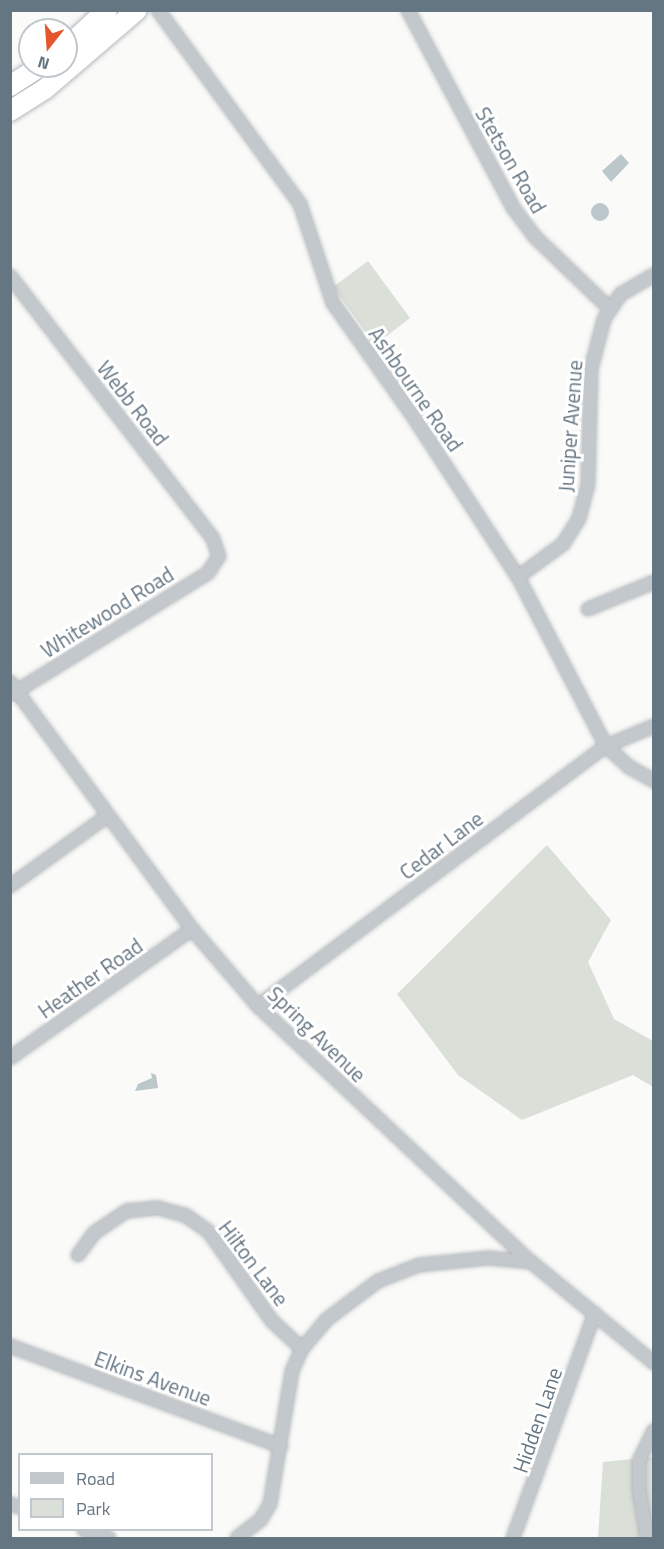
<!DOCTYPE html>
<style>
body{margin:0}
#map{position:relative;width:664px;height:1549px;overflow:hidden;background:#fafaf8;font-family:"Titillium Web",sans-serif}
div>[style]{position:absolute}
.green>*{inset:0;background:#dadfd7}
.water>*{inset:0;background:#bbc7cb}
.round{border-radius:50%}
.roads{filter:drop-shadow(0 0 2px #b4b9bd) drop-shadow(0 0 2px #b4b9bd)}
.minor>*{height:12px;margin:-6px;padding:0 6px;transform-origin:6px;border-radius:6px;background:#c3c8cc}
.trunk>*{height:20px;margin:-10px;padding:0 10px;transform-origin:10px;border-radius:10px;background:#fff}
span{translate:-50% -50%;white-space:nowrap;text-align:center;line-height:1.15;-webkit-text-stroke:6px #fff;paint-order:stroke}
.street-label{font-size:21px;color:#657683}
.frame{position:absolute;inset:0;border:12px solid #657683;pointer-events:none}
.legend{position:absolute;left:18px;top:1453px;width:195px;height:78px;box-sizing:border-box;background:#fff;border:2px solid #c1c8cd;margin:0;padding:8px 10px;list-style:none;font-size:18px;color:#657683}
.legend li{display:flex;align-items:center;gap:12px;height:30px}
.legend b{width:30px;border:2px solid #c1c8cd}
.north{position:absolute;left:18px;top:18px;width:60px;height:60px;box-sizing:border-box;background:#fff;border:2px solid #c1c8cd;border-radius:50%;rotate:197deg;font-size:16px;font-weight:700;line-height:24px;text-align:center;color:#657683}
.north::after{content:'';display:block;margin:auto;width:21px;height:27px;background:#e4572e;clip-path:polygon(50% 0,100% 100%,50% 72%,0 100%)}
</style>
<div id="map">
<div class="green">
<i style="clip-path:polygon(368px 261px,410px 318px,375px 345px,333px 287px)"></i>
<i style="clip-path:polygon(547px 845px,611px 920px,588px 962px,614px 1019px,653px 1041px,653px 1087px,633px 1075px,522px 1120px,458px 1075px,397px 994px)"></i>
<i style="clip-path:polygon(653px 1457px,653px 1538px,598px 1538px,603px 1462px)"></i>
</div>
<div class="water">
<i style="clip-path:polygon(621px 154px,629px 163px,611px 182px,602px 171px)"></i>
<i class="round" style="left:591px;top:203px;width:18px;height:18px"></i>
<i style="clip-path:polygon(151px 1073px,156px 1075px,158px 1088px,135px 1091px,138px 1084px,152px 1078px)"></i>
</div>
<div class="roads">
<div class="minor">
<i style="left:158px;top:10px;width:240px;rotate:53.8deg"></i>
<i style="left:300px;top:204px;width:104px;rotate:71.6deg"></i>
<i style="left:333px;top:303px;width:135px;rotate:54.7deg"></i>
<i style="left:411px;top:413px;width:196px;rotate:56.9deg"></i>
<i style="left:518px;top:577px;width:191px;rotate:62.5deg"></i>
<i style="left:606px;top:746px;width:31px;rotate:42deg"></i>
<i style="left:629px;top:767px;width:29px;rotate:29deg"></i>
<i style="left:408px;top:10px;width:225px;rotate:62deg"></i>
<i style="left:514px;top:209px;width:34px;rotate:53deg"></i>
<i style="left:534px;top:236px;width:104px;rotate:43.8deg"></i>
<i style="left:10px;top:276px;width:332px;rotate:52.3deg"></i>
<i style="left:213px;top:539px;width:18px;rotate:71deg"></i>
<i style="left:219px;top:556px;width:20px;rotate:123deg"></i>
<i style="left:208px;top:573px;width:230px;rotate:148.3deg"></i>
<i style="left:518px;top:577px;width:56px;rotate:-36.3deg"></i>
<i style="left:563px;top:544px;width:31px;rotate:-58deg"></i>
<i style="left:579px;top:518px;width:35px;rotate:-75deg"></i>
<i style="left:588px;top:484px;width:115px;rotate:-88.5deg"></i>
<i style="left:591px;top:369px;width:52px;rotate:-75.4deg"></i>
<i style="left:604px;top:319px;width:30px;rotate:-56deg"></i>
<i style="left:621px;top:294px;width:38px;rotate:-30deg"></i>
<i style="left:588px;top:609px;width:71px;rotate:-22.2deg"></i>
<i style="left:10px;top:682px;width:307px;rotate:53.6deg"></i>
<i style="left:192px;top:929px;width:101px;rotate:49.4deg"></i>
<i style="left:258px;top:1006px;width:374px;rotate:43.2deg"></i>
<i style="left:531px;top:1262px;width:159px;rotate:39.4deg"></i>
<i style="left:10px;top:886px;width:120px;rotate:-35.8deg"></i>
<i style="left:258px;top:1006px;width:434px;rotate:-36.8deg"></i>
<i style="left:606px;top:746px;width:52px;rotate:-22.6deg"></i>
<i style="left:10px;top:1058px;width:223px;rotate:-35.3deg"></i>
<i style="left:78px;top:1255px;width:27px;rotate:-54deg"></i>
<i style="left:94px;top:1233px;width:40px;rotate:-34deg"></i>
<i style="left:127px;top:1211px;width:31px;rotate:-6deg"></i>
<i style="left:158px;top:1208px;width:28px;rotate:15deg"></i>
<i style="left:185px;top:1215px;width:29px;rotate:35deg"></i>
<i style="left:209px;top:1232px;width:109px;rotate:54.7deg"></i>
<i style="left:272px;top:1321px;width:41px;rotate:43deg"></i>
<i style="left:10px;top:1346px;width:289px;rotate:20.3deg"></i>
<i style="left:10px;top:1504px;width:10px;rotate:17deg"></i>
<i style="left:84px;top:1530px;width:26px;rotate:18deg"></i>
<i style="left:237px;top:1538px;width:31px;rotate:-38deg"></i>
<i style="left:261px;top:1519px;width:17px;rotate:-59deg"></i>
<i style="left:270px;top:1504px;width:135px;rotate:-80.6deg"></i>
<i style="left:292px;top:1371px;width:24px;rotate:-66deg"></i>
<i style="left:302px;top:1349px;width:38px;rotate:-50deg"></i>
<i style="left:326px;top:1320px;width:65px;rotate:-36.9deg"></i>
<i style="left:378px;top:1281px;width:44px;rotate:-21.3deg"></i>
<i style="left:419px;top:1265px;width:70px;rotate:-5.7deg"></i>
<i style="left:489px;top:1258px;width:42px;rotate:5.4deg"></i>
<i style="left:513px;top:1538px;width:239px;rotate:-70deg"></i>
<i style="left:647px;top:1538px;width:50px;rotate:-99.3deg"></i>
<i style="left:639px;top:1489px;width:28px;rotate:-90deg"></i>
<i style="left:639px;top:1461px;width:34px;rotate:-64deg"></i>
</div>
<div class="trunk">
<i style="left:66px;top:48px;width:56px;rotate:-42.8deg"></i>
<i style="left:10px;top:86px;width:37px;rotate:-33deg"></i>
<i style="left:10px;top:111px;width:41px;rotate:-32.2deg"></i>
<i style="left:45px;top:89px;width:121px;rotate:-40.7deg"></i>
</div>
</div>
<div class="street-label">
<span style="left:511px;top:160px;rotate:60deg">Stetson Road</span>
<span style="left:416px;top:389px;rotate:55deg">Ashbourne Road</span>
<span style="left:133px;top:403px;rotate:52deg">Webb Road</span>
<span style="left:570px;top:426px;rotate:-86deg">Juniper Avenue</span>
<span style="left:107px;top:612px;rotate:-32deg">Whitewood Road</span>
<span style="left:441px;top:845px;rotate:-37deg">Cedar Lane</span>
<span style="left:90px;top:978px;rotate:-35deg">Heather Road</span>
<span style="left:317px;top:1034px;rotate:44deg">Spring Avenue</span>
<span style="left:254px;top:1263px;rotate:53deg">Hilton Lane</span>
<span style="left:153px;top:1378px;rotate:20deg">Elkins Avenue</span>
<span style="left:537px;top:1420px;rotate:-71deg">Hidden Lane</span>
</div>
<div class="frame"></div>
<ul class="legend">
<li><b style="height:8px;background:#c3c8cc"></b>Road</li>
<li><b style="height:16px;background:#dadfd7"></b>Park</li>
</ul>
<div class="north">N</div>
</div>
